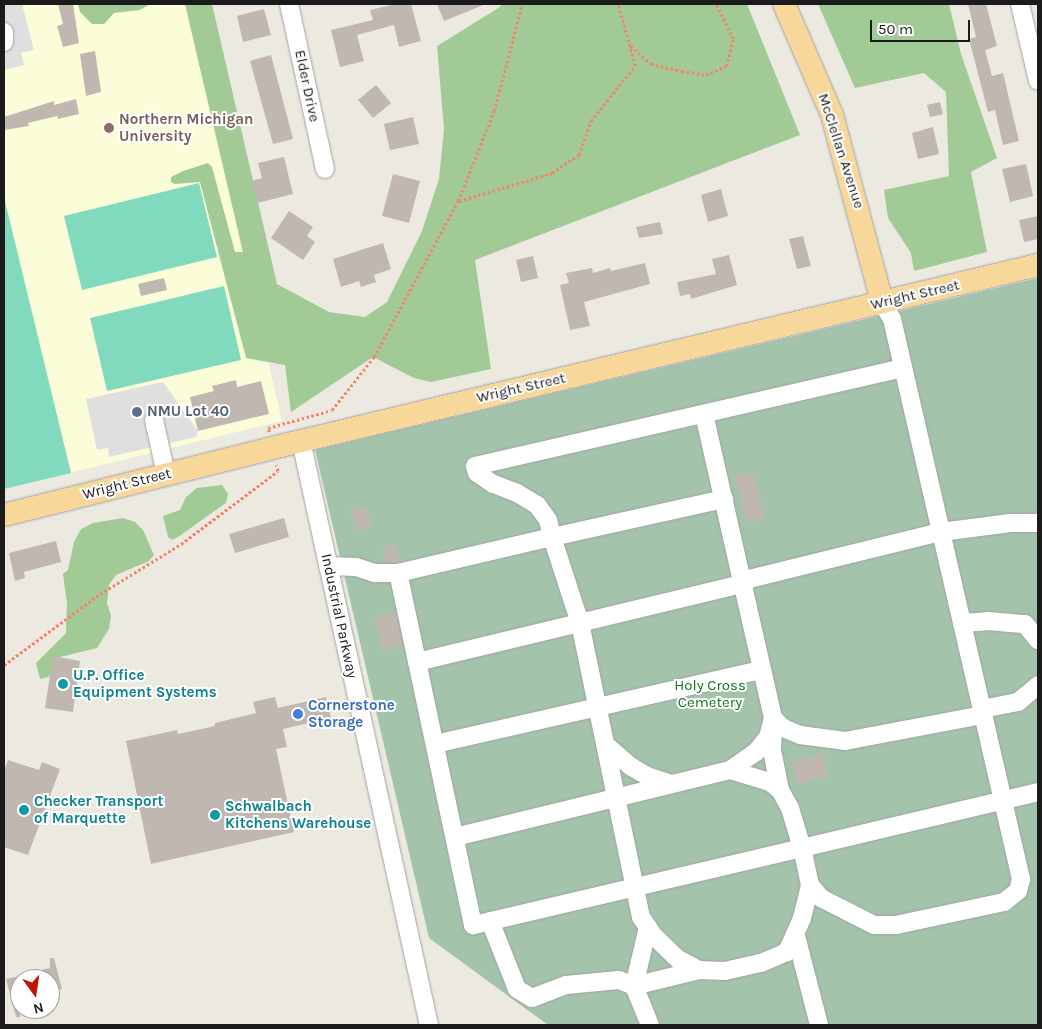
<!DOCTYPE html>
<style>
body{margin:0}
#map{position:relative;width:1042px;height:1029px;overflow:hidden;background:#ece9e1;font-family:Karla,sans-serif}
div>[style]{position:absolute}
.education>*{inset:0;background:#fafdd8}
.forest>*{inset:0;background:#a1ca97}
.cemetery>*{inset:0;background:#a3c4ab}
.pitch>*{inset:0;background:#81d9be}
.parking>*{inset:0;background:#dfdfdf}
.building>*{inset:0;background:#c0b8b0}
.path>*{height:2.5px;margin-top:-1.25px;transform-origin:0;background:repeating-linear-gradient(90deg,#f4846a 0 2.5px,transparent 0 5px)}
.roads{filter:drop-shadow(0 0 1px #a2a2a2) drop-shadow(0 0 1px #a2a2a2)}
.minor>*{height:18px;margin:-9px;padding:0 9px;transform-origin:9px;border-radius:9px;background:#fff}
.major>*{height:22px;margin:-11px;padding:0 11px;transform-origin:11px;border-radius:11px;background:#f8d79a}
.dots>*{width:14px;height:14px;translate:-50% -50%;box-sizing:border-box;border:2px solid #fff;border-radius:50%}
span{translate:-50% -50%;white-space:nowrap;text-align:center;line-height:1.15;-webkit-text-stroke:4px #fff;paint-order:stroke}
.street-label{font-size:15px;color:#1b1b1b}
.education-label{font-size:15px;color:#785e54;font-weight:700}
.left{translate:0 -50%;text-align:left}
.service-label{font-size:15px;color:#4e5e75;font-weight:700}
.culture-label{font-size:15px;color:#0d838f;font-weight:700}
.park-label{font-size:15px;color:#0f7320}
.shop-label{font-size:15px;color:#366cbe;font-weight:700}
.frame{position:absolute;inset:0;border:5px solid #1b1b1b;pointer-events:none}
.north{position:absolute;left:10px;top:969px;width:50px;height:50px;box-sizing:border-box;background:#fff;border:1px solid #a4a4a4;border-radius:50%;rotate:166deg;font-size:14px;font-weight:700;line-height:20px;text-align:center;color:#1b1b1b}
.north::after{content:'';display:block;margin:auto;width:18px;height:22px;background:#be1708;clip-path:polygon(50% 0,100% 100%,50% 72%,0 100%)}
.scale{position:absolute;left:870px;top:20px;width:100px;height:22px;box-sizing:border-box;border:2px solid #1b1b1b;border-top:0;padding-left:6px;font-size:15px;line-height:18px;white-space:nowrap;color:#1b1b1b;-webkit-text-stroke:4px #fff;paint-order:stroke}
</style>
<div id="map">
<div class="education">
<i style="clip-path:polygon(4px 4px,185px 4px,282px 421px,4px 489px)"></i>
</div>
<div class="forest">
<i style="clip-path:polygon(78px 4px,150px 4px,140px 10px,114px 13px,104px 24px,92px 24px,80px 12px)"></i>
<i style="clip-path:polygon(185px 4px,212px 4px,277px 284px,329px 312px,365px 317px,387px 302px,422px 231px,439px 179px,444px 129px,437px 46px,500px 7px,501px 4px,747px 4px,800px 135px,475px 260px,491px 369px,431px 382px,414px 378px,373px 357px,291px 412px,285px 365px,246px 358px,200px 182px,175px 184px,171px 182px,171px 177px,183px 171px,208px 163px,212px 167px,235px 252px,243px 252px)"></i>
<i style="clip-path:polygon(818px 4px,949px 4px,961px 54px,997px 158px,971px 172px,987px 252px,914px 271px,911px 253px,888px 218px,884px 190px,949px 176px,946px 92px,924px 73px,855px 88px)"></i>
<i style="clip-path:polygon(222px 485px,228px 494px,226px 503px,178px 537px,172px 540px,168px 537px,163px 516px,180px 510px,186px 497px,197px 488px)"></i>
<i style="clip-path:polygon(123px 518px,135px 522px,143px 530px,154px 555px,149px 561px,116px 575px,109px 585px,107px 603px,111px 616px,109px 629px,97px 648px,56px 658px,49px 677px,40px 679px,36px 663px,66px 633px,67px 604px,63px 574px,68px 570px,74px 542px,81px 529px,93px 523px)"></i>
</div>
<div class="cemetery">
<i style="clip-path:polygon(1038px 278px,1038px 1025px,548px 1025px,429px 938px,315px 450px)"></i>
</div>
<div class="pitch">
<i style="clip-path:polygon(199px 183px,217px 257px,82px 290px,64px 216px)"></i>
<i style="clip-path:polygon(4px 197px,71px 473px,4px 489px)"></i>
<i style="clip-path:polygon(224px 286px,241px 360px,107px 391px,90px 318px)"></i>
</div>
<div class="parking">
<i style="clip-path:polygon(4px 4px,22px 4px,34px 50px,21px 53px,24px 65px,4px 70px)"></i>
<i style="clip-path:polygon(163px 382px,198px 431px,196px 437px,109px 457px,108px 448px,97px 450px,86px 399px)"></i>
</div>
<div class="building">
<i style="clip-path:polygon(58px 4px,73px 4px,79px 43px,63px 47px,57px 26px,63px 24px)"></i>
<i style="clip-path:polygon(396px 4px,411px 4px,421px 41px,399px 47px,394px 25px,357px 35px,364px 61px,340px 67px,331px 30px,373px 20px,370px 10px)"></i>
<i style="clip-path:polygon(437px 4px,486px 4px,444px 21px)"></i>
<i style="clip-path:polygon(968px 4px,986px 4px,997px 46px,985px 50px,992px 76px,1003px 73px,1019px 141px,1003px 145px,995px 110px,988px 112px,969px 39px,976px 37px)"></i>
<i style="clip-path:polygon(264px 9px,271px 35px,243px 42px,237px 16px)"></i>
<i style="clip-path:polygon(95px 51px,101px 92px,86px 96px,80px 54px)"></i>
<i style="clip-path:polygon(271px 55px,293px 139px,273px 144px,250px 61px)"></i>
<i style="clip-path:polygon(376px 85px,391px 103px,373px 118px,358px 100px)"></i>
<i style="clip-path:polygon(76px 99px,79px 114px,58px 119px,57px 116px,28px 123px,29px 126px,4px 130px,4px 117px,54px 101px,54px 105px)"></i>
<i style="clip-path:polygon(940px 102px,943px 114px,930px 117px,927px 105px)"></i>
<i style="clip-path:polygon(413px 117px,419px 144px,390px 150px,384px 124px)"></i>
<i style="clip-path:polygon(933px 127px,939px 154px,918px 159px,912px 133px)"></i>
<i style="clip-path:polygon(284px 157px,293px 194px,257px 203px,251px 181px,262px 178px,258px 163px)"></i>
<i style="clip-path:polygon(1026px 164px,1033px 196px,1010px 202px,1002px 169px)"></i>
<i style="clip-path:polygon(393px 174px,420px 181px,409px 223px,382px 216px)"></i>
<i style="clip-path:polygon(721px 189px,728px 216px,708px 222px,701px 195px)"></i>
<i style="clip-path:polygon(289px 211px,313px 227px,307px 236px,315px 242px,303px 260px,271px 238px)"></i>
<i style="clip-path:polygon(1038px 216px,1038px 239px,1024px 242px,1019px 220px)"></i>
<i style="clip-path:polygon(660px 222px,663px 234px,639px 238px,636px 227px)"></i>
<i style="clip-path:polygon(803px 236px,811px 266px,797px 269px,789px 239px)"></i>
<i style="clip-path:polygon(383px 243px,391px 269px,374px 275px,376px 282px,361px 287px,359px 281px,341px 287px,333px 259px)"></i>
<i style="clip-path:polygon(729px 255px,737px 285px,691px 299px,690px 294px,680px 296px,677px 282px,716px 274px,712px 259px)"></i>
<i style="clip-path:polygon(533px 256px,538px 278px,521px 282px,516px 260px)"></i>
<i style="clip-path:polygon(645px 263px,650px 284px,584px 302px,590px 326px,570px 330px,560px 285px,569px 283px,566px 273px,592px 268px,593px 273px,610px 268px,611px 271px)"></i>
<i style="clip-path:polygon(164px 278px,167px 290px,141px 296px,138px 284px)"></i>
<i style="clip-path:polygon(236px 380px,237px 387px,261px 381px,269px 414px,198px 431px,190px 397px,214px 391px,212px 386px)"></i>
<i style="clip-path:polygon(753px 472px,765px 519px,746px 523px,735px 476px)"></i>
<i style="clip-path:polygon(367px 507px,372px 527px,356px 531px,351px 511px)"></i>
<i style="clip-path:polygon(284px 518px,289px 537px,235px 553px,229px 534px)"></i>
<i style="clip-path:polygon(56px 541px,61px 562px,24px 572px,25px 578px,15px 581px,9px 553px)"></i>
<i style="clip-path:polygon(396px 544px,400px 562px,385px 562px,382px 547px)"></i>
<i style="clip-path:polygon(395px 612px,403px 646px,383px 651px,375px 617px)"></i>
<i style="clip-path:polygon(53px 656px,80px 661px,73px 712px,45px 708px)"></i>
<i style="clip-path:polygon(275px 697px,278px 708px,326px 697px,331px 718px,283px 729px,287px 747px,276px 749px,294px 832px,151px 864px,126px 741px,177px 730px,178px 734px,215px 726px,215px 723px,256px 713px,253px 702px)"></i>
<i style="clip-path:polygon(823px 754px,828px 776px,797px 784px,792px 761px)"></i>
<i style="clip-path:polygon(8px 760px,39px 770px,42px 762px,60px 769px,28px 855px,4px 847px,4px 771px)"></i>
<i style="clip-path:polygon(50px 958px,54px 958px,62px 989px,50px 992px,50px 979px,21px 979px,21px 975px,50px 968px)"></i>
<i style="clip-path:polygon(20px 976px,20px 1017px,16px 1017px,6px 979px)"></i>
</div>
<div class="path">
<i style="left:631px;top:46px;width:27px;rotate:42deg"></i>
<i style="left:651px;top:64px;width:32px;rotate:13deg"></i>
<i style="left:682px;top:71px;width:24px;rotate:9deg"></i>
<i style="left:706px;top:75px;width:22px;rotate:-24deg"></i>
<i style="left:726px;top:66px;width:28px;rotate:-75deg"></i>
<i style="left:733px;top:39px;width:39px;rotate:-116deg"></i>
<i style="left:459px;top:201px;width:97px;rotate:-16.8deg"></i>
<i style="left:552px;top:173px;width:32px;rotate:-34deg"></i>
<i style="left:579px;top:155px;width:36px;rotate:-71deg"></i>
<i style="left:591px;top:121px;width:70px;rotate:-51.3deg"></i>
<i style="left:635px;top:66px;width:64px;rotate:-105.3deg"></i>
<i style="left:269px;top:432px;width:4px;rotate:-104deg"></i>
<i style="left:268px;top:428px;width:66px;rotate:-15.7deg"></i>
<i style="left:332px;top:410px;width:68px;rotate:-51.6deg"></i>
<i style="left:374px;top:357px;width:177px;rotate:-61.7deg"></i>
<i style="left:458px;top:201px;width:97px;rotate:-68.2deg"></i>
<i style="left:494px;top:111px;width:111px;rotate:-75.3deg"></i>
<i style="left:4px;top:665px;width:119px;rotate:-36.5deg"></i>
<i style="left:100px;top:594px;width:95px;rotate:-31.7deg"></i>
<i style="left:181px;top:544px;width:121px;rotate:-37deg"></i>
<i style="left:278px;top:471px;width:6px;rotate:-108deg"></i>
</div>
<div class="roads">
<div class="minor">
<i style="left:289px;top:4px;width:169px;rotate:77.7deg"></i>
<i style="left:1020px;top:4px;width:79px;rotate:76.8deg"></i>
<i style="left:4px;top:32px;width:10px;rotate:90deg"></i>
<i style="left:882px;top:302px;width:20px;rotate:60deg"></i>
<i style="left:892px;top:319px;width:575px;rotate:77.03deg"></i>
<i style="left:1021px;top:879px;width:12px;rotate:104deg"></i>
<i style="left:1018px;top:891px;width:18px;rotate:142deg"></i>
<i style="left:1004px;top:902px;width:110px;rotate:168deg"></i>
<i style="left:896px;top:925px;width:22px;rotate:180deg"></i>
<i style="left:874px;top:925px;width:59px;rotate:-153deg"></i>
<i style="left:821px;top:898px;width:17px;rotate:-130deg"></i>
<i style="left:810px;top:885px;width:38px;rotate:-102deg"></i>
<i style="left:802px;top:848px;width:338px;rotate:166.8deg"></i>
<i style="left:473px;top:925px;width:360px;rotate:-102deg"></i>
<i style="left:398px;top:573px;width:158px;rotate:-13.2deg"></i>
<i style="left:552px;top:537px;width:17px;rotate:-103deg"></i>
<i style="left:548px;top:520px;width:19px;rotate:-126deg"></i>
<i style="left:537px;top:505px;width:23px;rotate:-149deg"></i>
<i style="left:517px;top:493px;width:26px;rotate:-159deg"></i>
<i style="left:493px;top:484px;width:19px;rotate:-145deg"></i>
<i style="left:477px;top:473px;width:7px;rotate:-106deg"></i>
<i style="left:475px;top:466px;width:439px;rotate:-12.9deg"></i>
<i style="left:704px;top:414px;width:312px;rotate:77.2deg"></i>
<i style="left:773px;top:718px;width:14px;rotate:45deg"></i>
<i style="left:783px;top:728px;width:18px;rotate:22deg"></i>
<i style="left:800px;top:735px;width:45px;rotate:7.6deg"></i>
<i style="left:845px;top:741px;width:140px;rotate:-10.7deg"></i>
<i style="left:154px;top:420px;width:55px;rotate:77.5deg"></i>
<i style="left:301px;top:441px;width:598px;rotate:77.64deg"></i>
<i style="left:724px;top:499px;width:176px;rotate:167.5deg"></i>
<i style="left:552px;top:537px;width:90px;rotate:72deg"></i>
<i style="left:580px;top:623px;width:300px;rotate:78.3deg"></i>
<i style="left:641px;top:917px;width:23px;rotate:56deg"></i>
<i style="left:654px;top:936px;width:33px;rotate:44deg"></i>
<i style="left:678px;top:959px;width:24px;rotate:28deg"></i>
<i style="left:699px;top:970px;width:26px;rotate:2deg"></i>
<i style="left:725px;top:971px;width:37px;rotate:-13deg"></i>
<i style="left:761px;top:963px;width:28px;rotate:-23deg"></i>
<i style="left:787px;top:952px;width:37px;rotate:-66deg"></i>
<i style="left:802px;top:918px;width:34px;rotate:-76deg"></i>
<i style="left:328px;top:566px;width:28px;rotate:2deg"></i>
<i style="left:356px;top:567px;width:20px;rotate:18deg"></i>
<i style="left:375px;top:573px;width:23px"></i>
<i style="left:962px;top:623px;width:26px;rotate:-4deg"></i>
<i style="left:988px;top:621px;width:37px;rotate:5deg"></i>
<i style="left:1025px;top:624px;width:21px;rotate:51deg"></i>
<i style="left:417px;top:662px;width:335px;rotate:-13.5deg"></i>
<i style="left:743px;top:584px;width:8px;rotate:-40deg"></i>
<i style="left:749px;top:579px;width:198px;rotate:-13.8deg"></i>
<i style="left:941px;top:532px;width:70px;rotate:-7.4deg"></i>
<i style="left:1010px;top:523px;width:28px"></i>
<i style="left:982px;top:709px;width:37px;rotate:-11deg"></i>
<i style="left:1018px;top:702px;width:26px;rotate:-40deg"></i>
<i style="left:773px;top:729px;width:21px;rotate:93deg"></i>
<i style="left:772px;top:750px;width:41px;rotate:78.7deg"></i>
<i style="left:435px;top:744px;width:335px;rotate:-12.8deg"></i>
<i style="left:606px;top:745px;width:32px;rotate:41deg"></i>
<i style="left:630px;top:766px;width:20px;rotate:30deg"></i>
<i style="left:647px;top:776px;width:25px;rotate:18deg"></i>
<i style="left:730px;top:770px;width:42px;rotate:16.7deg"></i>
<i style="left:770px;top:782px;width:13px;rotate:39deg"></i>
<i style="left:780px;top:790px;width:21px;rotate:61deg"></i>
<i style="left:790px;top:808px;width:42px;rotate:73.3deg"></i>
<i style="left:802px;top:848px;width:243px;rotate:-13.3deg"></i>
<i style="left:455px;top:837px;width:283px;rotate:-13.7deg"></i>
<i style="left:730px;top:770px;width:32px;rotate:-35deg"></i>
<i style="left:756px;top:752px;width:19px;rotate:-51deg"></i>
<i style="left:768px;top:737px;width:20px;rotate:-75deg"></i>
<i style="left:490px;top:921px;width:73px;rotate:68.3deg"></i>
<i style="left:517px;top:989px;width:17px;rotate:31deg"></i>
<i style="left:532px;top:998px;width:36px;rotate:-21deg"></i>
<i style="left:566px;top:985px;width:53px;rotate:-5.4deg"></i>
<i style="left:619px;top:980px;width:16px;rotate:22deg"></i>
<i style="left:634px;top:986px;width:67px;rotate:-13.8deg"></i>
<i style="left:648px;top:927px;width:61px;rotate:103.3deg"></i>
<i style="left:634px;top:986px;width:42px;rotate:67.7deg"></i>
<i style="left:796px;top:936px;width:92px;rotate:75.5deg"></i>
</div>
<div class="major">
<i style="left:784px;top:4px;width:121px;rotate:66.6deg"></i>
<i style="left:832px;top:115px;width:194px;rotate:75deg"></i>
<i style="left:4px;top:515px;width:276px;rotate:-14deg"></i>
<i style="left:272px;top:448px;width:788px;rotate:-13.44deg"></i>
</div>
</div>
<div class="dots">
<i style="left:109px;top:128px;background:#8d6e63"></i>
<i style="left:137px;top:412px;background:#5c6f8a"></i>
<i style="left:63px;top:684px;background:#0f9aa8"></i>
<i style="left:298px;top:714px;background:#3f7fe0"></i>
<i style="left:24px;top:810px;background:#0f9aa8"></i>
<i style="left:215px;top:815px;background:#0f9aa8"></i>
</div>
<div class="street-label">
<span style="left:307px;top:86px;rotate:78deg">Elder Drive</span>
<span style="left:841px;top:151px;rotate:72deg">McClellan Avenue</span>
<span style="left:915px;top:295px;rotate:-13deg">Wright Street</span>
<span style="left:521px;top:388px;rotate:-13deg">Wright Street</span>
<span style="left:127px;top:484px;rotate:-14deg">Wright Street</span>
<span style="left:339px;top:616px;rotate:78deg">Industrial Parkway</span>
</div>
<div class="education-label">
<span class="left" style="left:119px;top:128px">Northern Michigan<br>University</span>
</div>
<div class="service-label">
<span class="left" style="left:147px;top:412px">NMU Lot 40</span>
</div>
<div class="culture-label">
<span class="left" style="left:73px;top:684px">U.P. Office<br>Equipment Systems</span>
<span class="left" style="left:34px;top:810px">Checker Transport<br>of Marquette</span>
<span class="left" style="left:225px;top:815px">Schwalbach<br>Kitchens Warehouse</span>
</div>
<div class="park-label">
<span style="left:710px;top:694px">Holy Cross<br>Cemetery</span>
</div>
<div class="shop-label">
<span class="left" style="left:308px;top:714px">Cornerstone<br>Storage</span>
</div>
<div class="frame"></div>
<div class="north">N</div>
<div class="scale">50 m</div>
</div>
